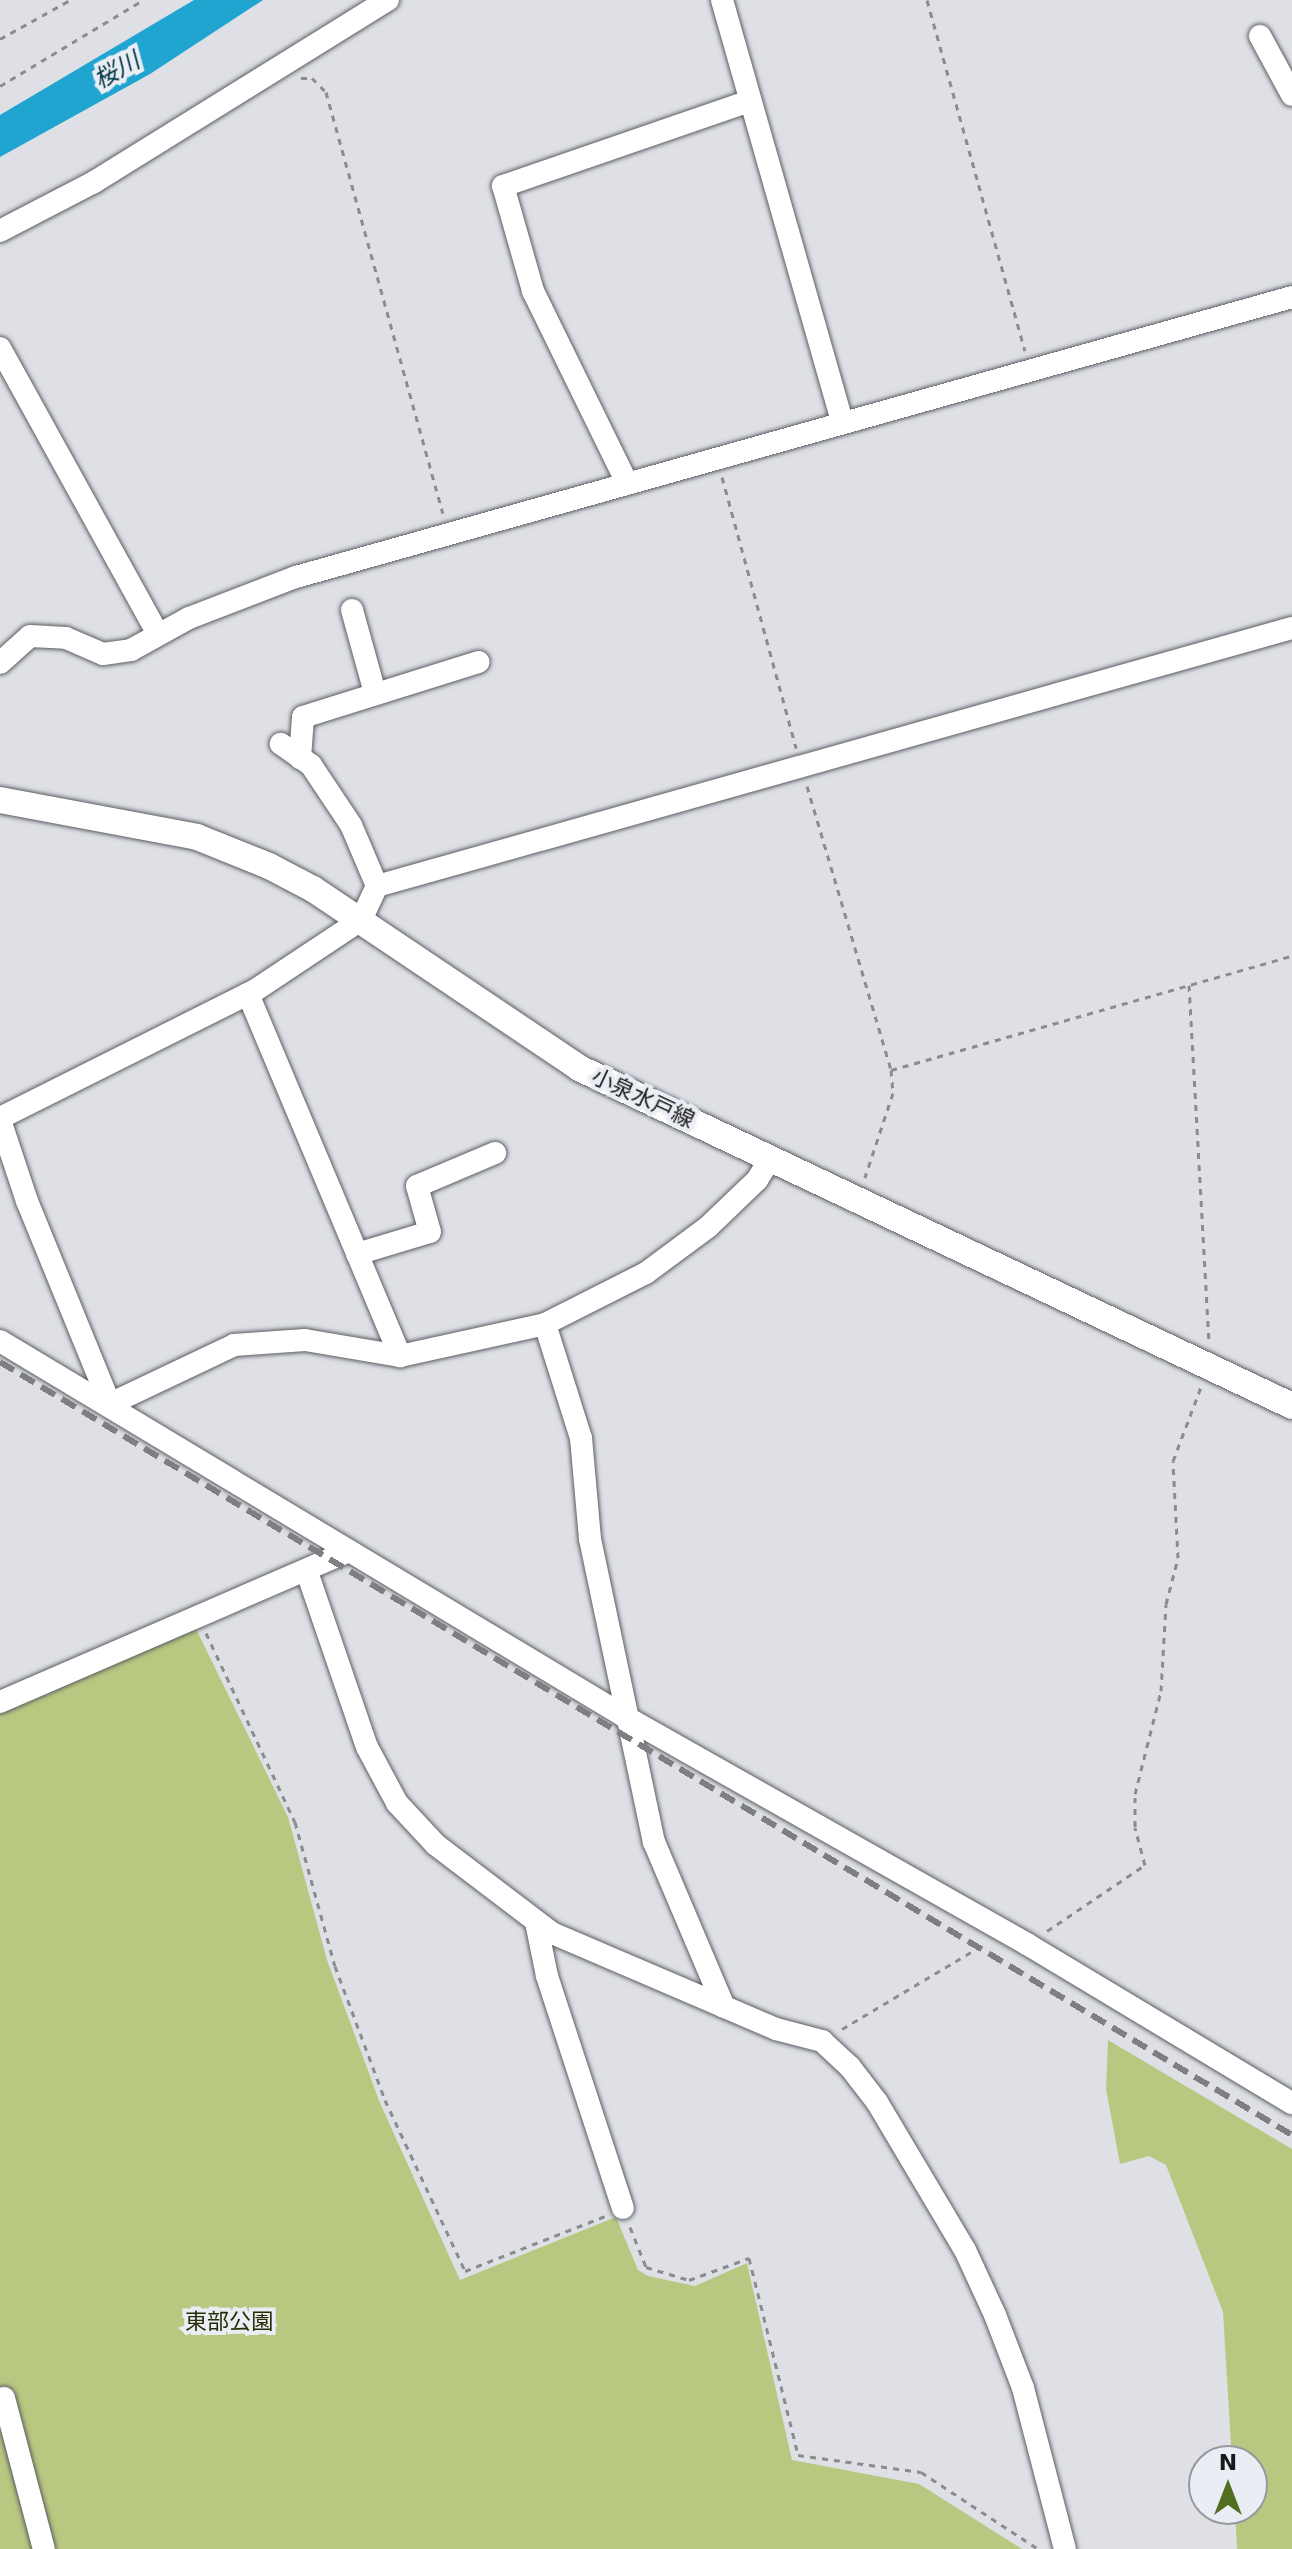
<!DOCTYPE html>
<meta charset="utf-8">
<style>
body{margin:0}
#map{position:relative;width:1292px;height:2549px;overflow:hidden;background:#dee0e6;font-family:"DejaVu Sans","Noto Sans JP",sans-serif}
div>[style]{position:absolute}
.green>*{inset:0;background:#b9c881}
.water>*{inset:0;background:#1fa5cf}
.path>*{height:3px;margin-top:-1.5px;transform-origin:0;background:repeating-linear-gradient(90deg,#8a8c90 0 6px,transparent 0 12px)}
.roads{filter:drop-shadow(0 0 2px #5b5d62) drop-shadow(0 0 2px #5b5d62)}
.minor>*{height:22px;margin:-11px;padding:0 11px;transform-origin:11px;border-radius:11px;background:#fff}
.major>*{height:26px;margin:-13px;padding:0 13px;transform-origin:13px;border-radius:13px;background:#fff}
.rail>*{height:6px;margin-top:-3px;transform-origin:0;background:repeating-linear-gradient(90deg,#7e7f83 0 16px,transparent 0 24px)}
span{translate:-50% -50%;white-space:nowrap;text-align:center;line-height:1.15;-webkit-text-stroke:8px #ebedf4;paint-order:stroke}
.street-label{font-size:22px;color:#18191b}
.park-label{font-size:22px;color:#262d04}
.water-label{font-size:24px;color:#003547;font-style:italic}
.north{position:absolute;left:1188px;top:2445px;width:80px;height:80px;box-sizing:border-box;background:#ebedf4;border:2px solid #97989d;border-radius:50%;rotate:0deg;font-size:22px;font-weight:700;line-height:32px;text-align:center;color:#18191b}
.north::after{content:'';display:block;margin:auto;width:28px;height:36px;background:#526e22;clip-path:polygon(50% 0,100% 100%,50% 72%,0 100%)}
</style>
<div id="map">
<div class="green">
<i style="clip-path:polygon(196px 1629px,288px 1817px,327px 1960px,380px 2103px,460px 2280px,616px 2217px,638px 2270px,648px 2276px,695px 2286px,747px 2263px,792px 2460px,919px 2484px,1022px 2549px,0 2549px,0 1713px)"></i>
<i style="clip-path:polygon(1108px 2040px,1292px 2149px,1292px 2549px,1237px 2549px,1235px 2509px,1252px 2509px,1252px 2461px,1232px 2461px,1223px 2312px,1166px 2165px,1149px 2156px,1120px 2164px,1106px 2089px)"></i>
</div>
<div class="water">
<i style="clip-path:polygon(194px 0,263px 0,150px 74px,0 157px,0 115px)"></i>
</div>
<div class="path">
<i style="left:927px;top:0;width:364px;rotate:74.4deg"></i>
<i style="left:0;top:39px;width:80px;rotate:-29.1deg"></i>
<i style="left:301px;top:78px;width:11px"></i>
<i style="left:312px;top:78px;width:20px;rotate:45deg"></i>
<i style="left:326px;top:92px;width:437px;rotate:74.5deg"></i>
<i style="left:0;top:86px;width:167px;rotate:-31deg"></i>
<i style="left:722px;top:477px;width:281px;rotate:74.7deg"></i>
<i style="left:807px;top:786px;width:296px;rotate:73.5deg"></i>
<i style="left:891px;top:1070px;width:23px;rotate:85deg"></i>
<i style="left:893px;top:1093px;width:89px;rotate:108.4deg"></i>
<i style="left:1189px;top:985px;width:357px;rotate:86.8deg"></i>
<i style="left:891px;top:1070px;width:417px;rotate:-15.9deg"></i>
<i style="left:206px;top:1633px;width:209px;rotate:64.8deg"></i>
<i style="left:295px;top:1822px;width:149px;rotate:74.5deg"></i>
<i style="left:335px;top:1966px;width:143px;rotate:69.5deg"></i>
<i style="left:385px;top:2100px;width:189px;rotate:64.9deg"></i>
<i style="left:465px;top:2271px;width:150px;rotate:-21.4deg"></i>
<i style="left:1047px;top:1931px;width:118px;rotate:-34deg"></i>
<i style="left:1145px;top:1865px;width:39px;rotate:-105deg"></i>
<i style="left:1135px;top:1827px;width:33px;rotate:-90deg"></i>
<i style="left:1135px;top:1794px;width:106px;rotate:-75.8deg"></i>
<i style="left:1161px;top:1691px;width:87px;rotate:-86.7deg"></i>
<i style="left:1166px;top:1604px;width:48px;rotate:-75.4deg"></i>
<i style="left:1178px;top:1558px;width:97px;rotate:-93deg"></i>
<i style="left:1173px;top:1461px;width:79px;rotate:-69.3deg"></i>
<i style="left:842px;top:2029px;width:164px;rotate:-30.8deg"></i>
<i style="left:630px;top:2227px;width:43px;rotate:68.2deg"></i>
<i style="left:646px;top:2267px;width:45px;rotate:16.8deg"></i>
<i style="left:689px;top:2280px;width:64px;rotate:-20.1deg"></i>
<i style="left:749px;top:2258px;width:203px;rotate:76deg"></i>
<i style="left:798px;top:2455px;width:124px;rotate:7.9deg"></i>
<i style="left:921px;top:2472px;width:140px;rotate:33.3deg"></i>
</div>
<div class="roads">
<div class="minor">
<i style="left:722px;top:0;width:439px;rotate:74.1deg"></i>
<i style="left:1260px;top:36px;width:67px;rotate:61.5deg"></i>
<i style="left:0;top:231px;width:106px;rotate:-27.5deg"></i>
<i style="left:94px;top:182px;width:346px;rotate:-31.8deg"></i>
<i style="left:0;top:348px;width:327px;rotate:61.1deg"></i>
<i style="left:627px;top:483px;width:214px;rotate:-116.1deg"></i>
<i style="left:533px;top:291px;width:109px;rotate:-105.9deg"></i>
<i style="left:503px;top:186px;width:261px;rotate:-19deg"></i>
<i style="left:352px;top:610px;width:86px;rotate:74.5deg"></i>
<i style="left:0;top:663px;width:40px;rotate:-42deg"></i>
<i style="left:30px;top:636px;width:36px;rotate:3deg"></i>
<i style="left:66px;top:638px;width:40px;rotate:23.4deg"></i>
<i style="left:103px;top:654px;width:28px;rotate:-8deg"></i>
<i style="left:131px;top:650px;width:66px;rotate:-28.9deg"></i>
<i style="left:189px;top:618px;width:115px;rotate:-21deg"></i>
<i style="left:296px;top:577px;width:1035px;rotate:-15.7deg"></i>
<i style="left:300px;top:758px;width:41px;rotate:-85.8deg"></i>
<i style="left:303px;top:717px;width:184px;rotate:-17.4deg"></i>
<i style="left:377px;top:886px;width:951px;rotate:-15.75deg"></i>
<i style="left:248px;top:994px;width:393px;rotate:67.2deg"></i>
<i style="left:0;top:1118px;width:284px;rotate:-26.6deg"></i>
<i style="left:254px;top:991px;width:128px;rotate:-33.6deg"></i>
<i style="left:361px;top:920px;width:38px;rotate:-65deg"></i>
<i style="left:377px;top:886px;width:66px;rotate:-113.1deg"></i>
<i style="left:351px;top:825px;width:72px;rotate:-123.7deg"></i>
<i style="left:311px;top:765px;width:37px;rotate:-145deg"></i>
<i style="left:0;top:1120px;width:85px;rotate:71.6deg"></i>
<i style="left:27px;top:1201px;width:219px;rotate:67.8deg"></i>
<i style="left:110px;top:1404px;width:137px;rotate:-25.4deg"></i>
<i style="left:234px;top:1345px;width:71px;rotate:-4deg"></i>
<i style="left:305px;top:1340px;width:96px;rotate:9.6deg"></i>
<i style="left:400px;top:1356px;width:148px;rotate:-12.4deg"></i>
<i style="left:545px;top:1324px;width:113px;rotate:-26.8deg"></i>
<i style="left:646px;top:1273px;width:77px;rotate:-36.6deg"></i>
<i style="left:708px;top:1227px;width:68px;rotate:-43.8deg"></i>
<i style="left:757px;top:1180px;width:26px;rotate:-58deg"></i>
<i style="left:357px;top:1254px;width:76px;rotate:-16.8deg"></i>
<i style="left:430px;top:1232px;width:48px;rotate:-105.8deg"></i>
<i style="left:417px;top:1186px;width:85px;rotate:-22.9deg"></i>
<i style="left:545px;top:1324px;width:120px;rotate:72.5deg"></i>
<i style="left:581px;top:1438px;width:101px;rotate:84.9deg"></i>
<i style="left:590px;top:1539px;width:310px;rotate:78.1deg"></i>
<i style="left:654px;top:1842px;width:179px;rotate:67deg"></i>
<i style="left:0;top:1341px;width:728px;rotate:31deg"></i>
<i style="left:624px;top:1716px;width:463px;rotate:29.5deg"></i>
<i style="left:1027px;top:1944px;width:309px;rotate:31deg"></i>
<i style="left:307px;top:1572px;width:185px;rotate:71.1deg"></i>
<i style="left:367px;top:1747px;width:64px;rotate:61.8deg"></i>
<i style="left:397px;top:1803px;width:57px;rotate:47.1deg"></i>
<i style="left:436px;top:1845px;width:146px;rotate:37.2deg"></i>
<i style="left:552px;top:1933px;width:244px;rotate:23.2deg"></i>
<i style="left:776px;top:2029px;width:48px;rotate:14.6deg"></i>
<i style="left:822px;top:2041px;width:38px;rotate:43deg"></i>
<i style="left:850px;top:2067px;width:44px;rotate:52.4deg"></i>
<i style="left:877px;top:2102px;width:172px;rotate:59.3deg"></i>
<i style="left:965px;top:2250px;width:72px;rotate:65.2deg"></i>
<i style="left:995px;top:2315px;width:78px;rotate:69deg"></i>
<i style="left:1023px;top:2388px;width:166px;rotate:75.4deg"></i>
<i style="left:0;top:1702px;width:380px;rotate:-23.4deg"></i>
<i style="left:536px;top:1922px;width:55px;rotate:78.5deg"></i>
<i style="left:547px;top:1976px;width:244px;rotate:71.9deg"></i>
<i style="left:4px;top:2398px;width:156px;rotate:75.2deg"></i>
</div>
<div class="major">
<i style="left:0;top:800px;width:200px;rotate:10.6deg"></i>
<i style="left:197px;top:837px;width:78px;rotate:21.9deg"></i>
<i style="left:269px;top:866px;width:50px;rotate:27.6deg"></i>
<i style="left:313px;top:889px;width:321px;rotate:33.9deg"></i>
<i style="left:579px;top:1068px;width:789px;rotate:25.36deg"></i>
</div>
</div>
<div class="rail">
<i style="left:0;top:1362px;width:1506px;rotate:30.89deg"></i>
</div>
<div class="street-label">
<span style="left:643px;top:1098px;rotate:25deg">小泉水戸線</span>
</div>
<div class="park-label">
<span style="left:229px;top:2322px">東部公園</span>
</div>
<div class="water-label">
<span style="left:117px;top:71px;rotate:-29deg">桜川</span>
</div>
<div class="north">N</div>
</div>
